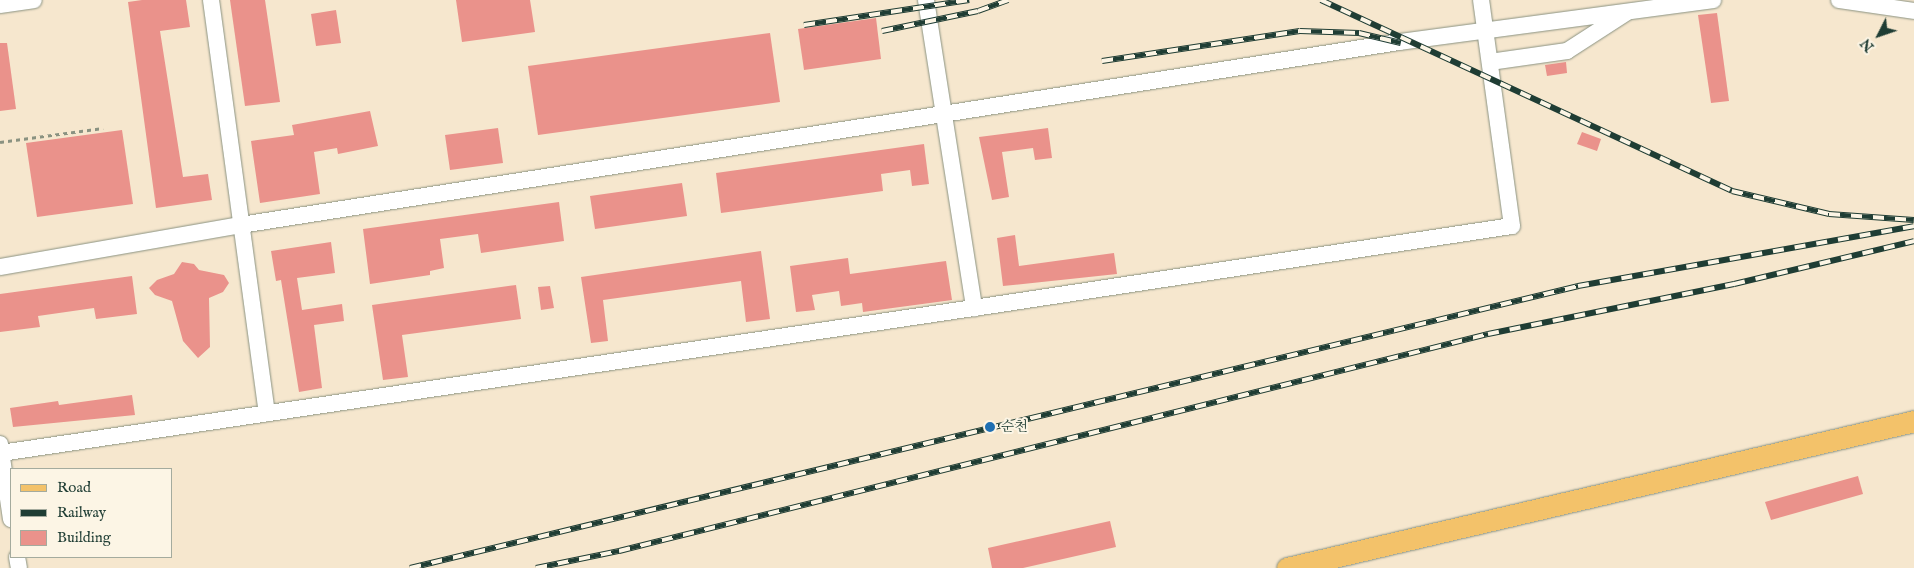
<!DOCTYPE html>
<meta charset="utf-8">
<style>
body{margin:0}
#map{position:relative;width:1914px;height:568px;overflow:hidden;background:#f6e7ce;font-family:"IM FELL English","Noto Serif KR",serif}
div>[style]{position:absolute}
.building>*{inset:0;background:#ea928b}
.path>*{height:2.5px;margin-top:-1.25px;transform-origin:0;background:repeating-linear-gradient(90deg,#8a9281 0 4px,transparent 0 8px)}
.roads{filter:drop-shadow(0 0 1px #8a9281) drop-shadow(0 0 1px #8a9281)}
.minor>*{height:16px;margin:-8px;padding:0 8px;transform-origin:8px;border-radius:8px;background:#fff}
.major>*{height:21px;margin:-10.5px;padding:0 10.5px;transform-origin:10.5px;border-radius:10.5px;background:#f3c26a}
.rail>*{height:5.5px;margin-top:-2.75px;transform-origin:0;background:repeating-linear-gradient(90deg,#fcf5e5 0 11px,#1f3d34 0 22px);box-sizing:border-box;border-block:1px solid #1f3d34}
.dots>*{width:14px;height:14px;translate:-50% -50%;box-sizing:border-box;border:2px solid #fcf5e5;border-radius:50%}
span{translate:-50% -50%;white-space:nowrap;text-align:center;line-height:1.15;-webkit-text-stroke:4px #fcf5e5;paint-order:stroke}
.poi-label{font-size:14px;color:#1f3d34}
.left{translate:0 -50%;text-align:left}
.legend{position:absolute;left:10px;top:468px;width:162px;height:90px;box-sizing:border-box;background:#fcf5e5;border:1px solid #a4ab9e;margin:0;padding:6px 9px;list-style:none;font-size:15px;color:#1f3d34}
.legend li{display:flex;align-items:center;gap:10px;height:25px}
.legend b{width:25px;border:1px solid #a4ab9e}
.north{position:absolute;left:1854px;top:10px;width:50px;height:50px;-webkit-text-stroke:4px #fcf5e5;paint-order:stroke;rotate:229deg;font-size:14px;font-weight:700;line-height:20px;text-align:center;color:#1f3d34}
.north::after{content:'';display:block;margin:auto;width:18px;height:22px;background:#1f3d34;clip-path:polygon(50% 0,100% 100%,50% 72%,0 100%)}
</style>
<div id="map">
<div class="building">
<i style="clip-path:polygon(142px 0,186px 0,190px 27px,160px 31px,183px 177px,208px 174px,212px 200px,156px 208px,128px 2px)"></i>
<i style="clip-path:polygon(230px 0,265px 0,280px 102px,245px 106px)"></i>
<i style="clip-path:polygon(456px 0,530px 0,535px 32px,462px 42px)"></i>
<i style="clip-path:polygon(336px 10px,341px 43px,316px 46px,311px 14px)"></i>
<i style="clip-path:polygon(1717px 13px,1729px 101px,1711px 103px,1698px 15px)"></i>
<i style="clip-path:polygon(876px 18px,881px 59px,804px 70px,798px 29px)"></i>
<i style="clip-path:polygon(770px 33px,780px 102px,538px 135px,528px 66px)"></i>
<i style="clip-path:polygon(0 43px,7px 43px,16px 109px,0 111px)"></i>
<i style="clip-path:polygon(1566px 62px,1567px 73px,1547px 76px,1545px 65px)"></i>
<i style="clip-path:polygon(370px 111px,378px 146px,338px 154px,337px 148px,314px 152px,320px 194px,260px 203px,251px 141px,294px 135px,292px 125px)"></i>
<i style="clip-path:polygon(498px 128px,503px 163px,450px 170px,445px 135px)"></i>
<i style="clip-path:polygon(1048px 128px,1052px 158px,1035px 160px,1033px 148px,1002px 152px,1009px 197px,992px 200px,979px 137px)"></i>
<i style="clip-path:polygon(122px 130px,133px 204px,37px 217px,26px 143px)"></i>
<i style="clip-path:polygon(1582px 132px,1601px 139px,1597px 151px,1577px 144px)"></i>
<i style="clip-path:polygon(924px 144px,929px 184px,912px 186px,910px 170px,881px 174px,883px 191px,721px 213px,716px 173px)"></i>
<i style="clip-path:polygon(682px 183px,687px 216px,595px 229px,590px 196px)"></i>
<i style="clip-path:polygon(559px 202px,564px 241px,481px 253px,478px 234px,440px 239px,444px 268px,430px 271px,430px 275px,370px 284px,363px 229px)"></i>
<i style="clip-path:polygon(1015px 235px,1019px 266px,1114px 253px,1117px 274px,1003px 286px,997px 238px)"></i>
<i style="clip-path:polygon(331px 242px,335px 273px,297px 278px,302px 310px,342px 304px,344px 321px,314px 325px,322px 388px,299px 392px,281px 280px,276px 281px,271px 251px)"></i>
<i style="clip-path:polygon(761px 251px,770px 319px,746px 322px,741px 281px,603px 300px,608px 341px,591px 343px,581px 277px)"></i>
<i style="clip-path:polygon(848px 258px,850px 274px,946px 261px,952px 300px,863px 312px,862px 303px,841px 306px,839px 291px,812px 295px,815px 310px,796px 312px,790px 266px)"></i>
<i style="clip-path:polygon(182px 262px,194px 264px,199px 270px,224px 275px,229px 283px,223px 292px,209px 298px,210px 347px,198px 358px,183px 341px,172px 301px,155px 295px,149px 288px,157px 280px,174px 274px)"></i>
<i style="clip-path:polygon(132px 276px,137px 314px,96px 319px,94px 308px,38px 316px,40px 327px,0 332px,0 294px)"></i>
<i style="clip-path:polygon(516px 285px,521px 319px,402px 335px,408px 377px,383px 380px,372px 305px)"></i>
<i style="clip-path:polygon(550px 286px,554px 308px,541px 310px,538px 287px)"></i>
<i style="clip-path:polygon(132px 395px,135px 415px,13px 427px,10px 408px,58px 401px,59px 405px)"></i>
<i style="clip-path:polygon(1858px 476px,1863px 494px,1771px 520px,1765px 502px)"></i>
<i style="clip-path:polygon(1110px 521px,1116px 547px,1023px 568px,992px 568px,988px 548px)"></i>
</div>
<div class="path">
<i style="left:0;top:142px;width:104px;rotate:-7.7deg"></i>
</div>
<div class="roads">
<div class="minor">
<i style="left:211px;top:0;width:417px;rotate:82.3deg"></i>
<i style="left:926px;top:0;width:312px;rotate:81.1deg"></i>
<i style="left:974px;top:308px;width:544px;rotate:-8.67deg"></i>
<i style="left:1512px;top:226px;width:228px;rotate:-97.8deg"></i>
<i style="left:1839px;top:0;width:76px;rotate:8.3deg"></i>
<i style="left:0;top:5px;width:34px;rotate:-8deg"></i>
<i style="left:1490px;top:62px;width:78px;rotate:-8.1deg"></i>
<i style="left:1567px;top:51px;width:70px;rotate:-32.8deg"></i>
<i style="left:0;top:267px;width:245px;rotate:-9.9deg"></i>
<i style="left:241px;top:225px;width:1172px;rotate:-8.98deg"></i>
<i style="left:1399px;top:42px;width:317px;rotate:-7.6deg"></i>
<i style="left:0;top:444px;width:76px;rotate:81.7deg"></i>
<i style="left:1px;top:453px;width:984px;rotate:-8.48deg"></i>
<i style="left:17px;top:557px;width:11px;rotate:80deg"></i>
</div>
<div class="major">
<i style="left:1287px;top:568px;width:644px;rotate:-13.19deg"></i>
</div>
</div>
<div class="rail">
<i style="left:1321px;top:0;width:453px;rotate:24.9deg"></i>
<i style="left:1732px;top:191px;width:100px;rotate:13.3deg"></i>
<i style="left:1829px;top:214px;width:85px;rotate:4deg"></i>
<i style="left:804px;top:25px;width:167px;rotate:-8.6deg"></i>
<i style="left:882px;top:31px;width:98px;rotate:-11.8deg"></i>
<i style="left:978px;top:11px;width:32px;rotate:-20deg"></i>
<i style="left:1102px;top:61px;width:200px;rotate:-8.6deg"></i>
<i style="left:1300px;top:31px;width:59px;rotate:1.9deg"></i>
<i style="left:1359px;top:33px;width:43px;rotate:13.4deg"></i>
<i style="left:410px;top:568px;width:1202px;rotate:-13.57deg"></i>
<i style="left:1578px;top:286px;width:341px;rotate:-10.1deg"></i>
<i style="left:536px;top:568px;width:85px;rotate:-11.6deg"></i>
<i style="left:619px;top:551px;width:896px;rotate:-14.02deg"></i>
<i style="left:1488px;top:334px;width:251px;rotate:-11.5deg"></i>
<i style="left:1734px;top:284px;width:185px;rotate:-13.4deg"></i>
</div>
<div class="dots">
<i style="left:990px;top:427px;background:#1f6fb2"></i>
</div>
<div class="poi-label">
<span class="left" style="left:1001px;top:427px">순천</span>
</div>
<ul class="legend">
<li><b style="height:6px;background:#f3c26a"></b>Road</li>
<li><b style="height:6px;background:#1f3d34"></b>Railway</li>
<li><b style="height:14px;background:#ea928b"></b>Building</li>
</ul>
<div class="north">N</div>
</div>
